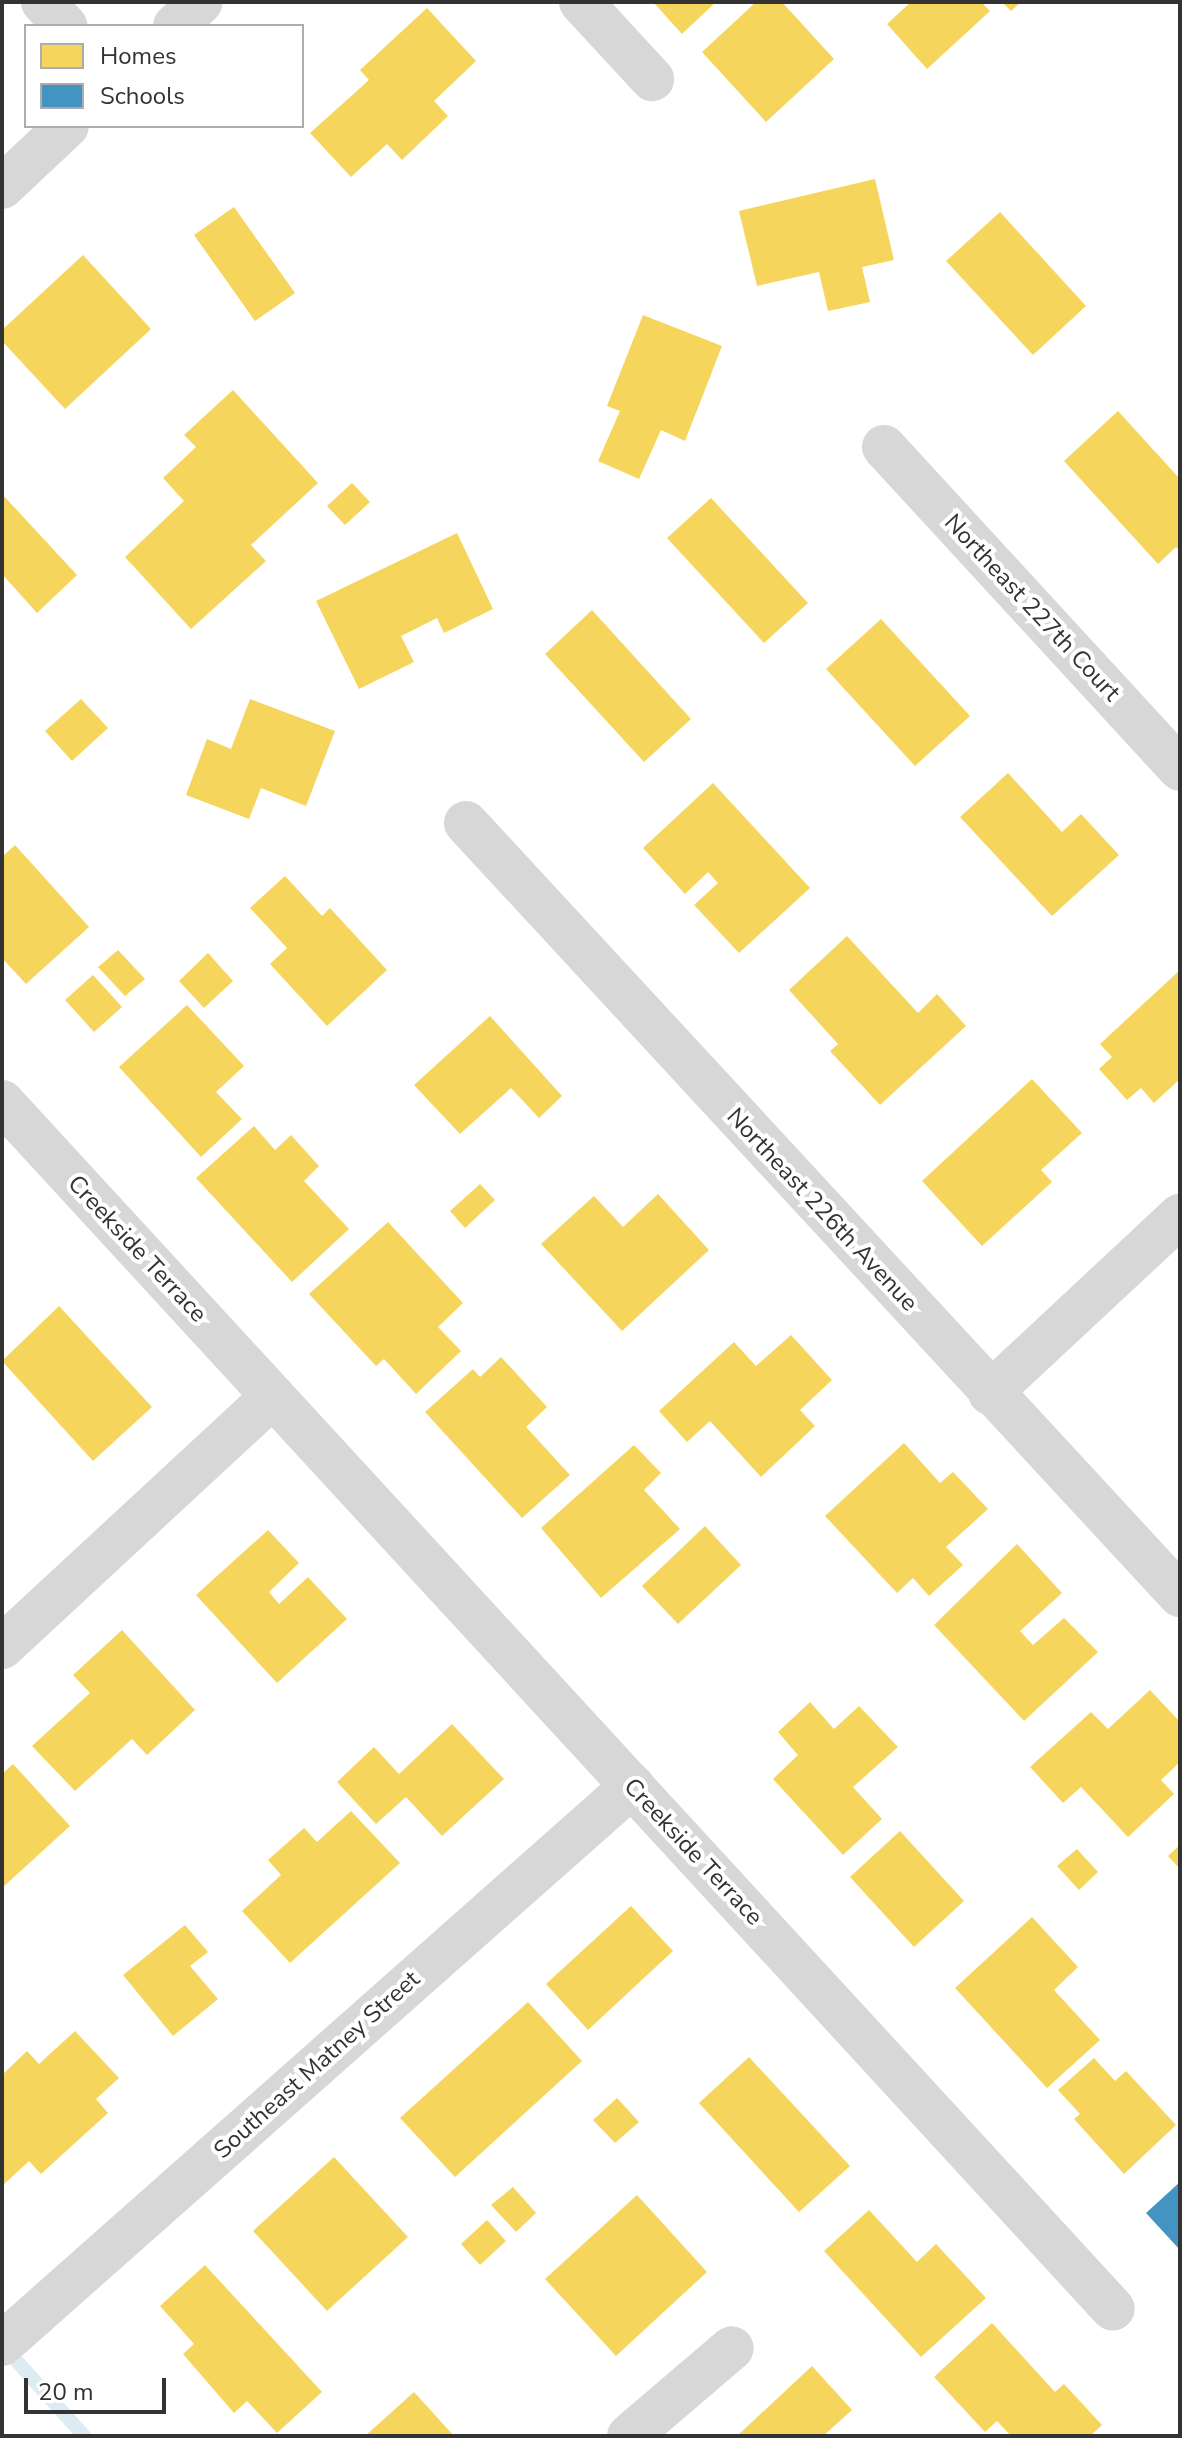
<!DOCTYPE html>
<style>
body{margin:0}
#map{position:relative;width:1182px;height:2438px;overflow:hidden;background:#fff;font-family:"Nunito Sans",sans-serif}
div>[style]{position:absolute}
.homes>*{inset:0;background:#f6d55c}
.schools>*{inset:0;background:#4393c3}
.stream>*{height:14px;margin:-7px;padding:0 7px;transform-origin:7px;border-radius:7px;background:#ddebf3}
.minor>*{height:44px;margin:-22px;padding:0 22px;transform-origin:22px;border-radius:22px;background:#d7d7d7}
span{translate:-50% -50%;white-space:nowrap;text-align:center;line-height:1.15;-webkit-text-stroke:8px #fff;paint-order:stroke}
.street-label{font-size:24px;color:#333}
.frame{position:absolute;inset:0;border:4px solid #333;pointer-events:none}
.legend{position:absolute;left:24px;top:24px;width:280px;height:104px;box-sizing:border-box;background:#fff;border:2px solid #adadad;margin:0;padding:10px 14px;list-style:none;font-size:24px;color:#333}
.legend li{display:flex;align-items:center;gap:16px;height:40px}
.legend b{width:40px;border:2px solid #adadad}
.scale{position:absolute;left:24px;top:2378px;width:142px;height:36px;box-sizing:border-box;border:4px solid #333;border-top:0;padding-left:10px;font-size:24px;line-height:28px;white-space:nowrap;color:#333;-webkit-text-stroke:6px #fff;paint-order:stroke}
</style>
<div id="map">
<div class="homes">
<i style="clip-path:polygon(653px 2px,716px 2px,682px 34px)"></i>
<i style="clip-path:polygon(756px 2px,782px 2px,834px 59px,766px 122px,702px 52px)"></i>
<i style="clip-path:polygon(911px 2px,981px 2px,990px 11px,927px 69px,887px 24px)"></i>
<i style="clip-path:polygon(1002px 2px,1021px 2px,1011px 11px)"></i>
<i style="clip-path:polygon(427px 8px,476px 61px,434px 101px,448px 116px,402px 160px,387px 144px,351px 177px,310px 133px,369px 80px,360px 70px)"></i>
<i style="clip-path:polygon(875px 179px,894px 260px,862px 267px,870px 302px,828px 311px,819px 272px,757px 286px,739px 211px)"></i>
<i style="clip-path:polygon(234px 207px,295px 293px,255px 321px,194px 235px)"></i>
<i style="clip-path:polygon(1000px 212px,1086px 306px,1033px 355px,946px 261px)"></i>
<i style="clip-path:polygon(83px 255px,151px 329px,65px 409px,2px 341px,2px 330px)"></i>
<i style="clip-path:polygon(643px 315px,722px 346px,685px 441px,661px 430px,639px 479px,598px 461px,620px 411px,607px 406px)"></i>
<i style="clip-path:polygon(233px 390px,318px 483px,251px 545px,266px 561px,191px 629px,125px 557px,184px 501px,163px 478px,196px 447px,184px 435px)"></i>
<i style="clip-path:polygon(1118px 411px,1180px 479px,1180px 552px,1176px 547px,1158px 564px,1064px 461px)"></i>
<i style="clip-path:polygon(352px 483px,370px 502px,345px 525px,327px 506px)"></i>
<i style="clip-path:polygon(2px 494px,77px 575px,37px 613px,2px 574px)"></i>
<i style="clip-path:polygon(711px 498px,808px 603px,764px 643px,667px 538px)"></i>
<i style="clip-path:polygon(457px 533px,493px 609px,444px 633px,437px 618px,401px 636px,414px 662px,359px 689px,316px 601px)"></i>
<i style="clip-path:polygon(592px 610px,691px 719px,644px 762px,545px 654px)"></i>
<i style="clip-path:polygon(881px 619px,970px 716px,915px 766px,826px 669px)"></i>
<i style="clip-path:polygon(81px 699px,108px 728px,72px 761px,45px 731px)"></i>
<i style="clip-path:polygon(250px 699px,335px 731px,306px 806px,261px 788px,249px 819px,186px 795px,207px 739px,231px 749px)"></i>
<i style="clip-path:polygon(1008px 773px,1062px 832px,1081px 814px,1119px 855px,1052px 916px,960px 817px)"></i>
<i style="clip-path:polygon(713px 783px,810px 888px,739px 953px,694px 905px,718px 883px,708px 872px,685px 894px,643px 848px)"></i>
<i style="clip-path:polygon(15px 845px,89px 927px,26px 984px,2px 958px,2px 857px)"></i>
<i style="clip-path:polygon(285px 876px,322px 916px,330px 908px,387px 970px,327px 1026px,270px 964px,287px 948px,250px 908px)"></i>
<i style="clip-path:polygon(847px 936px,918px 1013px,937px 994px,966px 1026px,880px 1105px,830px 1051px,838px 1044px,789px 990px)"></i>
<i style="clip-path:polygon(118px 950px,145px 979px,125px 996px,98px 967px)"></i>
<i style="clip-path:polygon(208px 953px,233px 981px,204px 1008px,179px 981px)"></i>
<i style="clip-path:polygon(1180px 970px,1180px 1079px,1154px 1103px,1141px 1088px,1127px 1100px,1099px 1069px,1112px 1057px,1100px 1044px)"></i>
<i style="clip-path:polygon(93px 975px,122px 1007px,94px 1032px,65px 1000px)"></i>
<i style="clip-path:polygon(187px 1005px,244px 1066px,216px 1092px,242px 1119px,201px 1157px,119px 1067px)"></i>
<i style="clip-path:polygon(490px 1016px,562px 1096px,539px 1118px,511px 1088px,460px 1134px,414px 1085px)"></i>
<i style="clip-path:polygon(1032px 1079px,1082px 1133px,1041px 1170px,1052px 1182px,982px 1246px,922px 1181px)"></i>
<i style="clip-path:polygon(254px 1126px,275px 1150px,291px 1135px,319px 1166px,304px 1181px,349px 1229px,292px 1282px,196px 1178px)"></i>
<i style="clip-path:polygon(480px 1184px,495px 1200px,465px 1228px,450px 1211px)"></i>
<i style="clip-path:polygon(658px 1194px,709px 1250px,622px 1331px,541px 1244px,594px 1196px,623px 1227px)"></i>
<i style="clip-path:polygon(388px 1222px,463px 1303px,438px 1327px,461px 1351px,416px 1394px,384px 1359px,376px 1366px,309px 1294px)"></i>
<i style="clip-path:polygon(59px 1306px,152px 1407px,93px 1461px,2px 1361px)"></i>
<i style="clip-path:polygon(791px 1335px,832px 1380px,800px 1410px,815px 1426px,761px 1477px,710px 1421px,687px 1442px,659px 1411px,734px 1342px,756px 1366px)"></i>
<i style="clip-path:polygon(501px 1357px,547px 1407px,526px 1427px,570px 1475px,522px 1518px,425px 1412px,473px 1369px,480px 1377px)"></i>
<i style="clip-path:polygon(904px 1443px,940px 1483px,953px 1472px,988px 1509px,946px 1547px,963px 1565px,929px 1596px,913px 1578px,897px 1593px,825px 1516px)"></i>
<i style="clip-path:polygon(634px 1445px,661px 1473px,644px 1490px,680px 1529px,601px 1598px,541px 1528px)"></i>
<i style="clip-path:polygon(705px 1526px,741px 1565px,678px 1624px,642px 1586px)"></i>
<i style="clip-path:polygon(268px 1530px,299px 1563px,269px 1592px,279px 1604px,308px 1577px,347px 1619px,277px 1683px,196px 1595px)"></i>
<i style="clip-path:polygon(1017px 1544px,1062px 1593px,1020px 1631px,1033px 1645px,1064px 1618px,1098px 1652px,1024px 1721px,934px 1625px)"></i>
<i style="clip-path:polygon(122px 1630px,195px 1710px,147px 1755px,132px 1739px,75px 1791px,32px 1746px,90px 1693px,73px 1675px)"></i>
<i style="clip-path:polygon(1150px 1690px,1180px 1722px,1180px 1762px,1161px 1780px,1174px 1794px,1128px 1837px,1081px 1787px,1063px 1803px,1030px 1767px,1091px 1712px,1108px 1729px)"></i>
<i style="clip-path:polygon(810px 1702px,834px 1729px,859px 1706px,898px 1747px,853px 1787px,882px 1819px,843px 1855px,773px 1779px,798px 1755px,778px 1732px)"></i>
<i style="clip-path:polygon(452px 1724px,504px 1779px,442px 1836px,406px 1797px,376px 1824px,337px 1782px,374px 1747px,399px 1774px)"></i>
<i style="clip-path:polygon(13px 1764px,70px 1826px,2px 1888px,2px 1774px)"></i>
<i style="clip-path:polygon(351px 1811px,400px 1863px,290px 1963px,242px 1911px,281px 1875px,268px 1860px,304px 1828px,317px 1842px)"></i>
<i style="clip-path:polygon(900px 1831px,964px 1901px,914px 1947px,850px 1877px)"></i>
<i style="clip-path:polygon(1180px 1845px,1180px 1869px,1168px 1856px)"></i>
<i style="clip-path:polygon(1077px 1849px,1098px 1872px,1079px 1890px,1057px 1866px)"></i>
<i style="clip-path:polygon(631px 1906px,673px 1951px,588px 2030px,546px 1984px)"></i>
<i style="clip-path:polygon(1032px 1917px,1078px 1967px,1054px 1990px,1100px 2040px,1047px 2088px,955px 1988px)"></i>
<i style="clip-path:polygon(185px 1925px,208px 1952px,190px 1966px,218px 1999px,173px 2036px,123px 1975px)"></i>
<i style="clip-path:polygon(528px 2002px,582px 2061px,455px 2177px,400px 2118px)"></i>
<i style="clip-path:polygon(75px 2031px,119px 2078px,96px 2099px,108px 2113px,41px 2174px,29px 2161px,2px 2186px,2px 2075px,27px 2051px,39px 2064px)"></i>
<i style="clip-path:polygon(749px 2057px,850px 2166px,799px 2212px,699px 2103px)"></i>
<i style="clip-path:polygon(1094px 2058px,1115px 2081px,1126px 2071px,1176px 2125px,1124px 2174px,1074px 2119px,1080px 2114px,1058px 2090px)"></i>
<i style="clip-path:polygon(617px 2098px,639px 2122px,615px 2143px,593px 2120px)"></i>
<i style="clip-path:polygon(334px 2157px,408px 2237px,327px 2311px,253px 2231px)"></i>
<i style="clip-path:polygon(513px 2187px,536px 2213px,516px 2232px,491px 2205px)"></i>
<i style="clip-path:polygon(637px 2195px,707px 2272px,616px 2356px,545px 2279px)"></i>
<i style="clip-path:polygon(869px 2210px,917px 2262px,936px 2244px,986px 2298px,921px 2357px,824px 2251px)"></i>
<i style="clip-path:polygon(487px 2220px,506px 2241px,480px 2265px,461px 2244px)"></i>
<i style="clip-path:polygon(205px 2265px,322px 2392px,277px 2433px,247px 2401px,234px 2413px,183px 2354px,194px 2344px,160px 2306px)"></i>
<i style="clip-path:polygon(992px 2323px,1055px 2392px,1064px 2384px,1102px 2425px,1090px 2436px,1011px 2436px,997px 2421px,985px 2432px,934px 2377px)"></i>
<i style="clip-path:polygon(812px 2366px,852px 2410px,823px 2436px,737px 2436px)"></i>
<i style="clip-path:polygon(414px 2392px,454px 2436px,365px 2436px)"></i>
</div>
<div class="schools">
<i style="clip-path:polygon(1180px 2182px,1180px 2250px,1146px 2213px)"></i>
</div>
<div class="stream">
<i style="left:4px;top:2347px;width:120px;rotate:48deg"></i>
</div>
<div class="minor">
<i style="left:43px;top:2px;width:33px;rotate:47deg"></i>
<i style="left:581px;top:2px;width:105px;rotate:47.3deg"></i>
<i style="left:175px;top:26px;width:35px;rotate:-43deg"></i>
<i style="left:2px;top:187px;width:89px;rotate:-43.2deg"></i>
<i style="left:884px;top:447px;width:437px;rotate:47.4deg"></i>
<i style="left:466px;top:823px;width:1052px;rotate:47.24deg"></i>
<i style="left:2px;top:1102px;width:1640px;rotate:47.37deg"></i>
<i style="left:990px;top:1393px;width:260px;rotate:-43deg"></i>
<i style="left:2px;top:1647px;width:369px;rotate:-42.8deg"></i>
<i style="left:2px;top:2344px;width:842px;rotate:-41.53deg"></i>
<i style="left:629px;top:2436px;width:135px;rotate:-40.5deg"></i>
</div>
<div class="street-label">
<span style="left:1032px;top:608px;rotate:47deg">Northeast 227th Court</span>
<span style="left:822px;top:1210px;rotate:47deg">Northeast 226th Avenue</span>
<span style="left:137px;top:1249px;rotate:47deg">Creekside Terrace</span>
<span style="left:693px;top:1852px;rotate:47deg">Creekside Terrace</span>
<span style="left:317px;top:2065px;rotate:-42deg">Southeast Matney Street</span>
</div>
<div class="frame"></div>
<ul class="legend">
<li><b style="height:22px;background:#f6d55c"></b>Homes</li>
<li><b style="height:22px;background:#4393c3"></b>Schools</li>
</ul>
<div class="scale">20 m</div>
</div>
